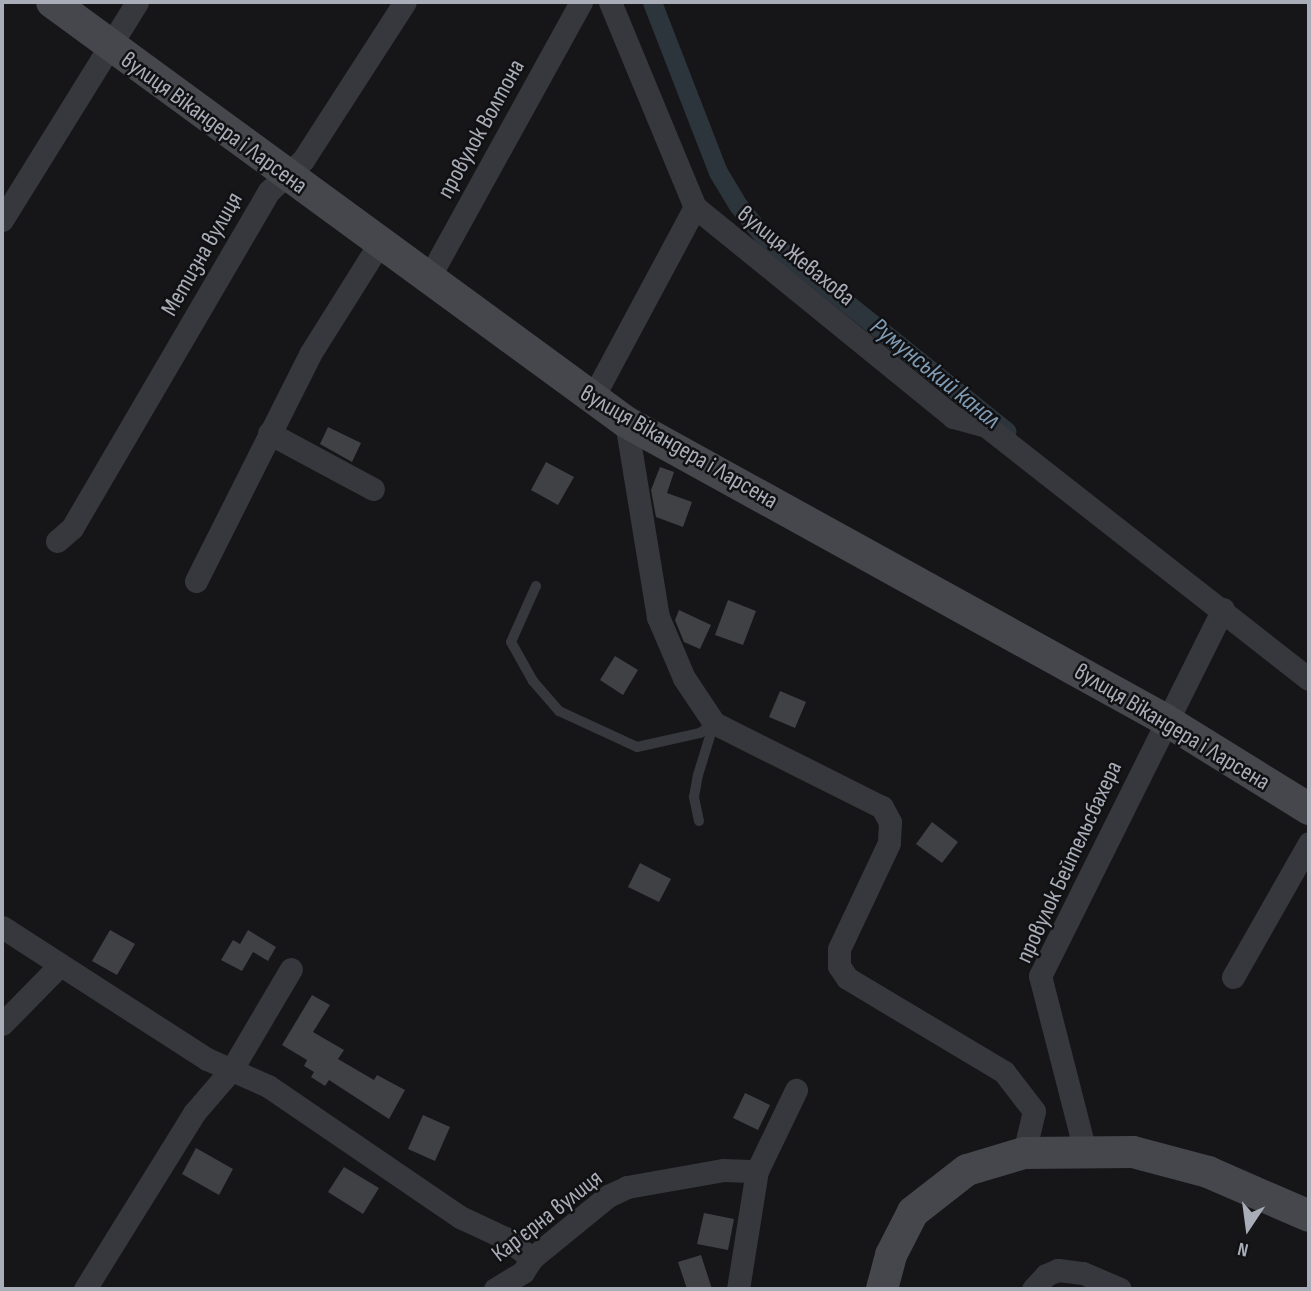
<!DOCTYPE html>
<meta charset="utf-8">
<style>
body{margin:0}
#map{position:relative;width:1311px;height:1291px;overflow:hidden;background:#161618;font-family:"Sofia Sans Condensed",sans-serif}
div>[style]{position:absolute}
.canal>*{height:19px;margin:-9.5px;padding:0 9.5px;transform-origin:9.5px;border-radius:9.5px;background:#2c353c}
.building>*{inset:0;background:#404145}
.lane>*{height:10px;margin:-5px;padding:0 5px;transform-origin:5px;border-radius:5px;background:#37383d}
.street>*{height:23px;margin:-11.5px;padding:0 11.5px;transform-origin:11.5px;border-radius:11.5px;background:#37383d}
.secondary>*{height:32px;margin:-16px;padding:0 16px;transform-origin:16px;border-radius:16px;background:#45474d}
span{translate:-50% -50%;white-space:nowrap;text-align:center;line-height:1.15;-webkit-text-stroke:5px #111113;paint-order:stroke}
.street-label{font-size:24px;color:#a8adb8}
.water-label{font-size:26px;color:#7f9bb3;font-style:italic}
.frame{position:absolute;inset:0;border:4px solid #a8adb8;pointer-events:none}
.north{position:absolute;left:1213px;top:1193px;width:70px;height:70px;-webkit-text-stroke:5px #111113;paint-order:stroke;rotate:193deg;font-size:19px;font-weight:700;line-height:28px;text-align:center;color:#a8adb8}
.north::after{content:'';display:block;margin:auto;width:24px;height:32px;background:#a8adb8;clip-path:polygon(50% 0,100% 100%,50% 72%,0 100%)}
</style>
<div id="map">
<div class="canal">
<i style="left:652px;top:2px;width:182px;rotate:68.8deg"></i>
<i style="left:718px;top:172px;width:39px;rotate:59deg"></i>
<i style="left:738px;top:205px;width:40px;rotate:51deg"></i>
<i style="left:763px;top:236px;width:312px;rotate:38.7deg"></i>
</div>
<div class="building">
<i style="clip-path:polygon(328px 427px,361px 443px,352px 462px,320px 444px)"></i>
<i style="clip-path:polygon(546px 462px,574px 477px,558px 505px,531px 490px)"></i>
<i style="clip-path:polygon(660px 467px,674px 472px,667px 493px,692px 502px,683px 527px,656px 517px,651px 490px)"></i>
<i style="clip-path:polygon(728px 600px,756px 611px,743px 645px,715px 635px)"></i>
<i style="clip-path:polygon(679px 610px,711px 625px,700px 649px,684px 642px,675px 620px)"></i>
<i style="clip-path:polygon(615px 656px,638px 670px,623px 695px,600px 680px)"></i>
<i style="clip-path:polygon(780px 691px,806px 702px,795px 728px,769px 717px)"></i>
<i style="clip-path:polygon(932px 822px,958px 842px,942px 863px,916px 844px)"></i>
<i style="clip-path:polygon(640px 863px,671px 879px,659px 902px,628px 887px)"></i>
<i style="clip-path:polygon(110px 930px,135px 944px,117px 975px,92px 961px)"></i>
<i style="clip-path:polygon(248px 930px,276px 947px,268px 961px,253px 952px,242px 971px,221px 960px,233px 940px,240px 944px)"></i>
<i style="clip-path:polygon(312px 995px,330px 1005px,313px 1032px,344px 1050px,338px 1059px,374px 1080px,377px 1075px,405px 1090px,389px 1119px,329px 1080px,325px 1086px,311px 1077px,314px 1072px,304px 1066px,307px 1060px,282px 1045px)"></i>
<i style="clip-path:polygon(745px 1093px,770px 1105px,758px 1130px,733px 1118px)"></i>
<i style="clip-path:polygon(423px 1115px,450px 1127px,435px 1161px,408px 1149px)"></i>
<i style="clip-path:polygon(196px 1148px,233px 1169px,219px 1195px,182px 1174px)"></i>
<i style="clip-path:polygon(344px 1167px,379px 1188px,363px 1214px,328px 1192px)"></i>
<i style="clip-path:polygon(704px 1213px,734px 1219px,728px 1250px,697px 1244px)"></i>
<i style="clip-path:polygon(701px 1255px,712px 1289px,687px 1289px,678px 1262px)"></i>
</div>
<div class="lane">
<i style="left:536px;top:586px;width:61px;rotate:114.1deg"></i>
<i style="left:511px;top:642px;width:45px;rotate:60.6deg"></i>
<i style="left:533px;top:681px;width:40px;rotate:49deg"></i>
<i style="left:559px;top:711px;width:86px;rotate:24.8deg"></i>
<i style="left:637px;top:747px;width:65px;rotate:-12.5deg"></i>
<i style="left:700px;top:733px;width:17px;rotate:-36deg"></i>
<i style="left:699px;top:821px;width:25px;rotate:-102deg"></i>
<i style="left:694px;top:797px;width:22px;rotate:-80deg"></i>
<i style="left:698px;top:775px;width:54px;rotate:-72.9deg"></i>
</div>
<div class="street">
<i style="left:610px;top:2px;width:222px;rotate:67.5deg"></i>
<i style="left:695px;top:207px;width:333px;rotate:39.1deg"></i>
<i style="left:953px;top:417px;width:34px;rotate:15deg"></i>
<i style="left:986px;top:426px;width:410px;rotate:38.1deg"></i>
<i style="left:2px;top:220px;width:256px;rotate:-58.2deg"></i>
<i style="left:427px;top:281px;width:319px;rotate:-61.1deg"></i>
<i style="left:592px;top:399px;width:218px;rotate:-61.8deg"></i>
<i style="left:626px;top:422px;width:198px;rotate:80.7deg"></i>
<i style="left:658px;top:617px;width:66px;rotate:66.9deg"></i>
<i style="left:684px;top:678px;width:54px;rotate:56.3deg"></i>
<i style="left:714px;top:723px;width:188px;rotate:26.6deg"></i>
<i style="left:882px;top:807px;width:17px;rotate:62deg"></i>
<i style="left:890px;top:822px;width:21px;rotate:93deg"></i>
<i style="left:889px;top:843px;width:117px;rotate:115.3deg"></i>
<i style="left:839px;top:949px;width:17px;rotate:90deg"></i>
<i style="left:839px;top:966px;width:14px;rotate:56deg"></i>
<i style="left:847px;top:978px;width:183px;rotate:30.9deg"></i>
<i style="left:1004px;top:1072px;width:49px;rotate:52.4deg"></i>
<i style="left:1034px;top:1111px;width:43px;rotate:103.4deg"></i>
<i style="left:269px;top:433px;width:118px;rotate:28.3deg"></i>
<i style="left:57px;top:541px;width:20px;rotate:-41deg"></i>
<i style="left:72px;top:528px;width:390px;rotate:-59.7deg"></i>
<i style="left:269px;top:191px;width:46px;rotate:-42.4deg"></i>
<i style="left:303px;top:160px;width:188px;rotate:-57.2deg"></i>
<i style="left:196px;top:581px;width:254px;rotate:-63.3deg"></i>
<i style="left:310px;top:354px;width:130px;rotate:-57.9deg"></i>
<i style="left:2px;top:927px;width:244px;rotate:32.8deg"></i>
<i style="left:207px;top:1059px;width:67px;rotate:23.9deg"></i>
<i style="left:268px;top:1086px;width:232px;rotate:34.3deg"></i>
<i style="left:460px;top:1217px;width:50px;rotate:25deg"></i>
<i style="left:505px;top:1238px;width:34px;rotate:37deg"></i>
<i style="left:1233px;top:977px;width:154px;rotate:-60.4deg"></i>
<i style="left:2px;top:1024px;width:83px;rotate:-45.5deg"></i>
<i style="left:1085px;top:1151px;width:181px;rotate:-104.4deg"></i>
<i style="left:1040px;top:976px;width:410px;rotate:-63.5deg"></i>
<i style="left:85px;top:1289px;width:207px;rotate:-58.2deg"></i>
<i style="left:194px;top:1113px;width:58px;rotate:-49.2deg"></i>
<i style="left:232px;top:1069px;width:116px;rotate:-59.5deg"></i>
<i style="left:495px;top:1289px;width:33px;rotate:-31deg"></i>
<i style="left:523px;top:1272px;width:17px;rotate:-57deg"></i>
<i style="left:532px;top:1258px;width:98px;rotate:-39.2deg"></i>
<i style="left:608px;top:1196px;width:21px;rotate:-25deg"></i>
<i style="left:627px;top:1187px;width:97px;rotate:-10deg"></i>
<i style="left:723px;top:1170px;width:34px;rotate:2deg"></i>
<i style="left:738px;top:1289px;width:120px;rotate:-80.9deg"></i>
<i style="left:757px;top:1171px;width:90px;rotate:-64.3deg"></i>
<i style="left:1033px;top:1289px;width:19px;rotate:-47deg"></i>
<i style="left:1046px;top:1275px;width:13px;rotate:-23deg"></i>
<i style="left:1058px;top:1270px;width:25px;rotate:7deg"></i>
<i style="left:1083px;top:1273px;width:40px;rotate:23.4deg"></i>
</div>
<div class="secondary">
<i style="left:52px;top:2px;width:711px;rotate:36.19deg"></i>
<i style="left:626px;top:422px;width:615px;rotate:28.9deg"></i>
<i style="left:1164px;top:719px;width:171px;rotate:31.8deg"></i>
<i style="left:882px;top:1289px;width:35px;rotate:-75deg"></i>
<i style="left:891px;top:1255px;width:48px;rotate:-62.9deg"></i>
<i style="left:913px;top:1212px;width:68px;rotate:-37.9deg"></i>
<i style="left:967px;top:1170px;width:59px;rotate:-16.6deg"></i>
<i style="left:1024px;top:1153px;width:109px;rotate:-0.5deg"></i>
<i style="left:1133px;top:1152px;width:78px;rotate:14.9deg"></i>
<i style="left:1208px;top:1172px;width:110px;rotate:23.5deg"></i>
</div>
<div class="street-label">
<span style="left:214px;top:123px;rotate:36deg">вулиця Вікандера і Ларсена</span>
<span style="left:481px;top:129px;rotate:-61deg">провулок Волтона</span>
<span style="left:202px;top:254px;rotate:-60deg">Метизна вулиця</span>
<span style="left:796px;top:256px;rotate:39deg">вулиця Жевахова</span>
<span style="left:679px;top:447px;rotate:30deg">вулиця Вікандера і Ларсена</span>
<span style="left:1172px;top:727px;rotate:31deg">вулиця Вікандера і Ларсена</span>
<span style="left:1069px;top:862px;rotate:-65deg">провулок Бейтельсбахера</span>
<span style="left:547px;top:1216px;rotate:-38deg">Карʼєрна вулиця</span>
</div>
<div class="water-label">
<span style="left:935px;top:374px;rotate:39deg">Румунський канал</span>
</div>
<div class="frame"></div>
<div class="north">N</div>
</div>
